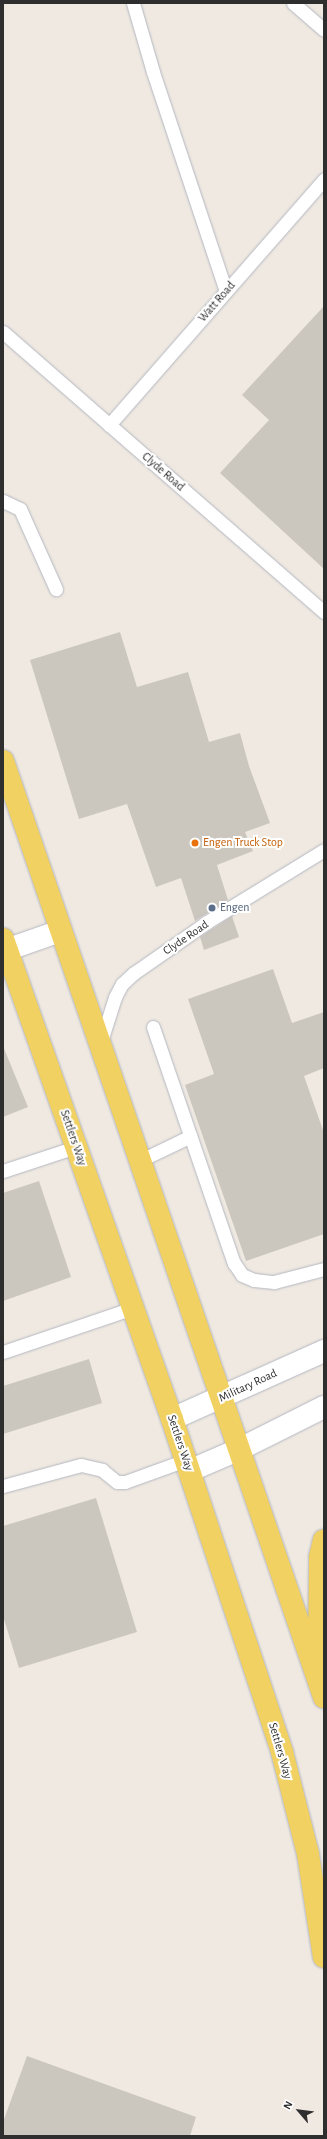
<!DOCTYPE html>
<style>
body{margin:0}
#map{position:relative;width:327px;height:2139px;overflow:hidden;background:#efe9e1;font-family:"Alegreya Sans",sans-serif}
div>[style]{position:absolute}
.building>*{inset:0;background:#cbc7bf}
.roads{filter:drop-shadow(0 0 1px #b4b7c1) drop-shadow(0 0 1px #b4b7c1)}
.lane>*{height:13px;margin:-6.5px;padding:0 6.5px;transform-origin:6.5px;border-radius:6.5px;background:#fff}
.street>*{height:22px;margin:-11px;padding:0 11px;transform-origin:11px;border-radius:11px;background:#fff}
.secondary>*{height:22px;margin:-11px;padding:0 11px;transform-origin:11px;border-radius:11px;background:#fff}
.primary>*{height:22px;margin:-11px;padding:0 11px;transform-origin:11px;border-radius:11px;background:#f2d163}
.dots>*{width:11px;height:11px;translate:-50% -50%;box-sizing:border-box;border:2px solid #fff;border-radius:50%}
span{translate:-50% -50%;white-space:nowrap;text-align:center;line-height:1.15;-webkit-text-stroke:4px #fff;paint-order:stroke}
.street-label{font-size:12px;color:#2e2e2e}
.food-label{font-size:12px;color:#c56008}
.left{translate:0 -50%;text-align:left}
.service-label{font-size:12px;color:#4e5e75}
.frame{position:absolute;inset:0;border:4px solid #2e2e2e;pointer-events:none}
.north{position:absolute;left:279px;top:2091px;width:40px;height:40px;-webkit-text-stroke:3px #fff;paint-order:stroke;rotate:298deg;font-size:11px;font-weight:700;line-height:16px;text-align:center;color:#2e2e2e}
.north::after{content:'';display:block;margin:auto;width:14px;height:18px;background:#2e2e2e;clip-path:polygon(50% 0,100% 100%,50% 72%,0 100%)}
</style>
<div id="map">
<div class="building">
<i style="clip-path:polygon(324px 306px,324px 569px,220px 473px,269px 420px,242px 395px)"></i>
<i style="clip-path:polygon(120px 632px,137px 687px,188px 672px,209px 742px,240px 733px,249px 766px,270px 823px,245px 832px,253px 851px,217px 865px,228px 900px,195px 921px,181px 878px,156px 887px,127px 804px,79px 819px,30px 660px)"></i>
<i style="clip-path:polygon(232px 916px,239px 937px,204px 950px,200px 937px)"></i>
<i style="clip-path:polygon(273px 969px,292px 1023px,324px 1012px,324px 1068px,304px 1076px,324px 1133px,324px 1234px,246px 1261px,185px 1085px,214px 1074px,188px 999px)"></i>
<i style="clip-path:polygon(3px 1046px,28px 1107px,3px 1117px)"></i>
<i style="clip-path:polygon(39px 1181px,71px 1277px,3px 1301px,3px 1193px)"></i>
<i style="clip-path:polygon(89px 1359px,102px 1403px,3px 1434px,3px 1386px)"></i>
<i style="clip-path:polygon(96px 1498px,137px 1632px,19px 1668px,3px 1616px,3px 1526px)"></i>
<i style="clip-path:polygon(27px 2056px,196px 2117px,190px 2136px,3px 2136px,3px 2122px)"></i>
</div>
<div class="roads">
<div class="lane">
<i style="left:133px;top:3px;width:72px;rotate:73.8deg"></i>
<i style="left:153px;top:72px;width:231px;rotate:71.6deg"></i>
<i style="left:293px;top:3px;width:41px;rotate:41.1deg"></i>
<i style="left:3px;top:332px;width:426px;rotate:41.1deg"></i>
<i style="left:109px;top:425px;width:327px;rotate:-48.8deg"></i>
<i style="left:3px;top:501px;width:19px;rotate:25deg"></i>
<i style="left:20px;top:509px;width:88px;rotate:65.8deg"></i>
<i style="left:153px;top:1027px;width:250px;rotate:71.1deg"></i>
<i style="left:234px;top:1263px;width:14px;rotate:56deg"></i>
<i style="left:242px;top:1275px;width:13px;rotate:23deg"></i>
<i style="left:254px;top:1280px;width:20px;rotate:6deg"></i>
<i style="left:274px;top:1282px;width:52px;rotate:-14.6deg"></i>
<i style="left:101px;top:1041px;width:46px;rotate:-72.3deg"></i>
<i style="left:115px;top:997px;width:15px;rotate:-62deg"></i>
<i style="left:122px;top:984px;width:16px;rotate:-43deg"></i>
<i style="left:134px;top:973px;width:89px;rotate:-34.9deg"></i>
<i style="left:207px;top:922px;width:137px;rotate:-31.6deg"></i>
<i style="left:141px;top:1160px;width:55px;rotate:-25.6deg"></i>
<i style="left:3px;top:1171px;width:77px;rotate:-18.2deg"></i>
<i style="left:3px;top:1352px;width:137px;rotate:-18.7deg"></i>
<i style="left:3px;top:1486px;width:81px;rotate:-15.1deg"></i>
<i style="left:81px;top:1465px;width:22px;rotate:13deg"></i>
<i style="left:102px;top:1470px;width:19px;rotate:39deg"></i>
<i style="left:117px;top:1482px;width:8px"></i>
<i style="left:125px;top:1482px;width:65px;rotate:-19.8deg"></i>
</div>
<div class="street">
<i style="left:3px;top:951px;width:60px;rotate:-19.3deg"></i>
</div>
<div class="secondary">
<i style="left:172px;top:1419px;width:167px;rotate:-24.1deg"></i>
<i style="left:189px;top:1471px;width:56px;rotate:-23.3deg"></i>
<i style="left:240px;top:1449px;width:94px;rotate:-26.6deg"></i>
</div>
<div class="primary">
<i style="left:3px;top:761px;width:990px;rotate:71.07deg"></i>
<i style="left:3px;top:939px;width:509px;rotate:70.6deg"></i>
<i style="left:172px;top:1419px;width:351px;rotate:71.7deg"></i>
<i style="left:282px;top:1752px;width:105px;rotate:75.7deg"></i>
<i style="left:308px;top:1854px;width:104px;rotate:81.2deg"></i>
<i style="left:319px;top:1661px;width:104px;rotate:-89.4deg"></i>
<i style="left:320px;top:1557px;width:17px;rotate:-77deg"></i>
</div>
</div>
<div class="dots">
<i style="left:195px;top:843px;background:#e8710a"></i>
<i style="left:212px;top:908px;background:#5c6f8a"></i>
</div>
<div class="street-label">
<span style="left:217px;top:302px;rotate:-49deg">Watt Road</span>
<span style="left:163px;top:472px;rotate:41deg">Clyde Road</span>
<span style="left:186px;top:938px;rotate:-34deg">Clyde Road</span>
<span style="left:73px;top:1138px;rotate:71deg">Settlers Way</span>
<span style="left:248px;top:1386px;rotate:-25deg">Military Road</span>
<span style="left:180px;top:1443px;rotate:71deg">Settlers Way</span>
<span style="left:280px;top:1751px;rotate:74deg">Settlers Way</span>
</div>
<div class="food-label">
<span class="left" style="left:203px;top:843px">Engen Truck Stop</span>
</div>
<div class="service-label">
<span class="left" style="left:220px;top:908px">Engen</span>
</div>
<div class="frame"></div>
<div class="north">N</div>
</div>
